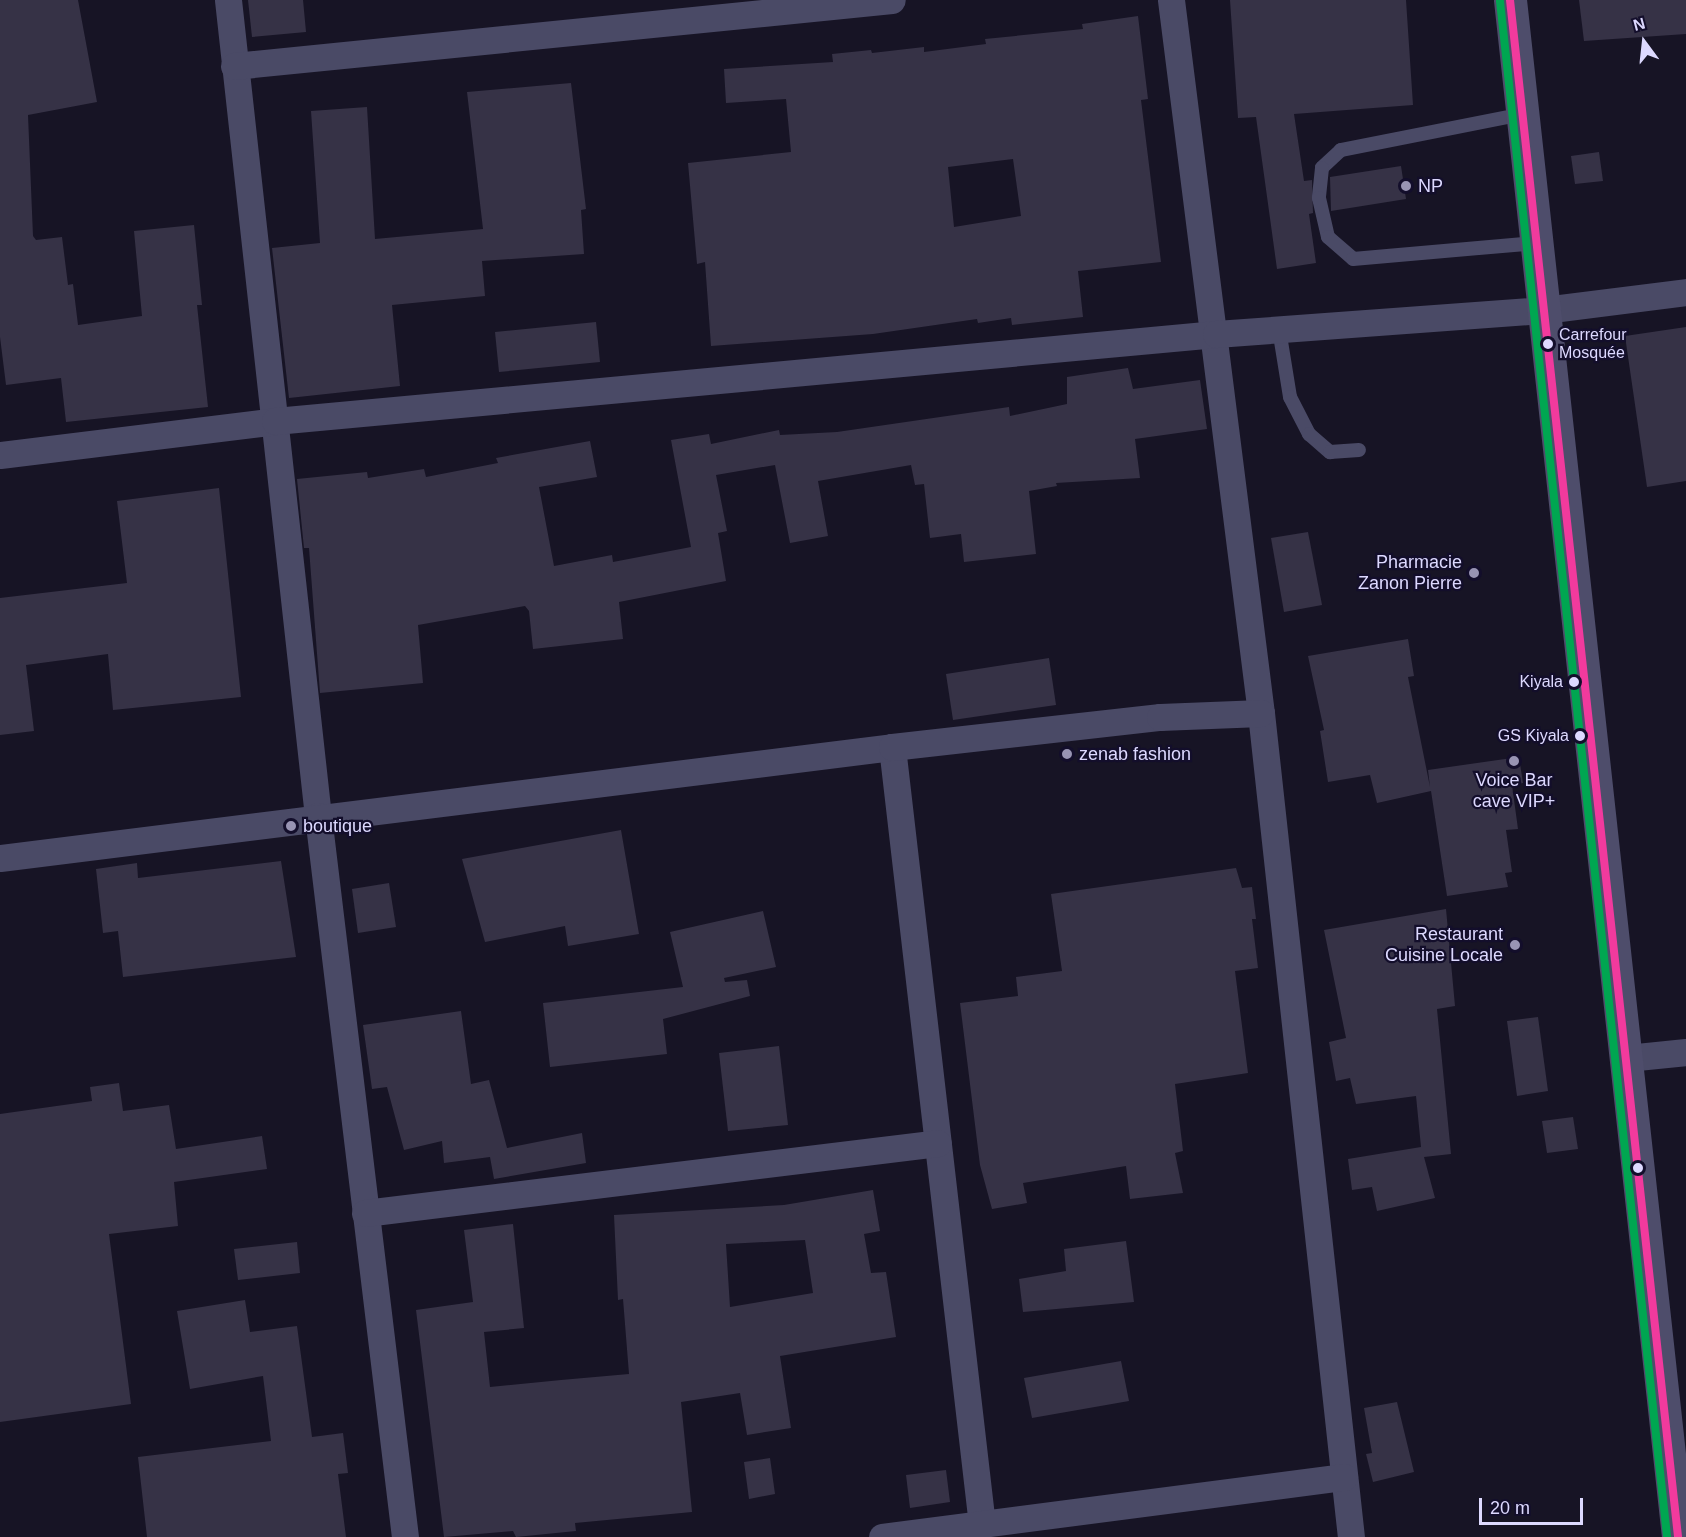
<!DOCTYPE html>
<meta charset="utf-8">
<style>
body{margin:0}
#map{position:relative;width:1686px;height:1537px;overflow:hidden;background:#171425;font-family:Arial,sans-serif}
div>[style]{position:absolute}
.building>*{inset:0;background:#363246}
.service>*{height:14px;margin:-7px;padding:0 7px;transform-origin:7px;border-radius:7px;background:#4a4a66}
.minor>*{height:27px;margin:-13.5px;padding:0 13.5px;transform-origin:13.5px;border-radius:13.5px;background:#4a4a66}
.secondary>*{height:33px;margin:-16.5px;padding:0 16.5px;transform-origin:16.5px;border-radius:16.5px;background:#4e4d6b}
.bus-1>*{height:8px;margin:-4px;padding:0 4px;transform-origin:4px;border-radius:4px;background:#f13a9d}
.bus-2>*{height:8px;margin:-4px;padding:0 4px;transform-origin:4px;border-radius:4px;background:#00a651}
.dots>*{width:16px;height:16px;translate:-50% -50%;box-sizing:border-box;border:3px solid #130e2b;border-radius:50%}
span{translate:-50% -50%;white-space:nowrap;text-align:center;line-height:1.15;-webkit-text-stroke:4.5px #130e2b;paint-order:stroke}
.bus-label{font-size:16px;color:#ddd9ff}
.left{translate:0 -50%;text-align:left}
.right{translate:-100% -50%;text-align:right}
.poi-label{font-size:18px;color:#ddd9ff}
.north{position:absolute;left:1614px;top:12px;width:60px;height:60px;-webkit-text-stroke:4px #130e2b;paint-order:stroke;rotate:345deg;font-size:16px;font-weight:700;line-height:24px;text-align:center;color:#ddd9ff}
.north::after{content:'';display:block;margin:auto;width:21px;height:27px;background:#ddd9ff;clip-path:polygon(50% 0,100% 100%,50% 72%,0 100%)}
.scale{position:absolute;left:1479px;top:1498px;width:104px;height:27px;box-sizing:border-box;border:3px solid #ddd9ff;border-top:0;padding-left:8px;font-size:18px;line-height:21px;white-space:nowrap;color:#ddd9ff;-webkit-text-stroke:4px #130e2b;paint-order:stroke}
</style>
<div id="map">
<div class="building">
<i style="clip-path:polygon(0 0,78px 0,97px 102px,28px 115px,33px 236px,36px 240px,62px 237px,68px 285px,73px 284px,78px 325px,142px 316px,134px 231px,194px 225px,202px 305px,197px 305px,208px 407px,66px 422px,61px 378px,6px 385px,0 337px)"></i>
<i style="clip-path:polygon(248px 0,303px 0,306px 32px,252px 37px)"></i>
<i style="clip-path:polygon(1230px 0,1406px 0,1413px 105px,1294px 114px,1304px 181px,1312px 180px,1313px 213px,1309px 214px,1316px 263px,1277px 269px,1256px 117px,1238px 118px)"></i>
<i style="clip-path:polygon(1579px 0,1686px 0,1686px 34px,1584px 41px)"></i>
<i style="clip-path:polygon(evenodd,1138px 16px,1148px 99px,1141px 100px,1161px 262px,1078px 271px,1083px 317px,1012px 325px,1011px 318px,978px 323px,977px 319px,873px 334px,711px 346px,705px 262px,697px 264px,688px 163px,791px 152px,786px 99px,726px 103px,724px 69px,833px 62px,832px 54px,871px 50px,872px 53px,924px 47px,924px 52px,986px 44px,985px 39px,1083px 29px,1082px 24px,1138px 16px,1013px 159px,1021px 216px,954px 227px,948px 167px,1013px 159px)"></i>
<i style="clip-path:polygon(571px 83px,586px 209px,581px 210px,584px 254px,482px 261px,485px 296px,392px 305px,400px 386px,289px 398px,272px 248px,320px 243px,311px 111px,367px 107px,375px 239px,483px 229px,467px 92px)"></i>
<i style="clip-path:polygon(1599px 152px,1603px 181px,1575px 184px,1571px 156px)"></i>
<i style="clip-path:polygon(1401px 166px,1406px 199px,1331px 211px,1330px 177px)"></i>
<i style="clip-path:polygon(596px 322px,600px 362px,499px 372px,495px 332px)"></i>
<i style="clip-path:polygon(1686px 327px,1686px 481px,1647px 487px,1625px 336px)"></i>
<i style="clip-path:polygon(1128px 368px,1133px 389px,1200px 380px,1207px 429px,1135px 439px,1140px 478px,1056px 483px,1057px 486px,1029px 491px,1036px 554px,964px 562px,961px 534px,930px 538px,924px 484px,915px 485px,911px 465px,818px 481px,828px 536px,790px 543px,775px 465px,716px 475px,727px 531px,718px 533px,726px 581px,619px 602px,623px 639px,533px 649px,529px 611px,525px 606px,418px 625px,423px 683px,320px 693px,309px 548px,304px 548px,297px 479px,367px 472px,368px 478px,424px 469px,426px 477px,498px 463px,496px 458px,590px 441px,597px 477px,539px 487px,554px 566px,612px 555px,613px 562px,691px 547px,671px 440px,709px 434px,711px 444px,779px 430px,780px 435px,837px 432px,1009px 407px,1010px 416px,1067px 404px,1067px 377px)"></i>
<i style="clip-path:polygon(219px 488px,241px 697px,113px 710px,108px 654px,26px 665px,34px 731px,0 735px,0 598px,127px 583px,117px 501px)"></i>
<i style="clip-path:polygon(1308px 532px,1322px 605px,1284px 612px,1271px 538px)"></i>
<i style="clip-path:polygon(1408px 639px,1414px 676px,1408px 677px,1430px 787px,1428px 770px,1519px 757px,1523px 783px,1512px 785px,1518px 829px,1506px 830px,1512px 872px,1505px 873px,1508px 887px,1447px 896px,1431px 791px,1377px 803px,1370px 775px,1328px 782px,1320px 731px,1324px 730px,1308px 656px)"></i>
<i style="clip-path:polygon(1049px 658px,1056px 705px,953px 720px,946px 674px)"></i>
<i style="clip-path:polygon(621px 830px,639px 934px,568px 946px,565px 926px,485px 942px,462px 859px)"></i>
<i style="clip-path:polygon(281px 861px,296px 957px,123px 977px,118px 931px,103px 933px,96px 869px,137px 863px,138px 878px)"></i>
<i style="clip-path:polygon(1236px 868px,1242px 888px,1252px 887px,1256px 919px,1252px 919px,1258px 968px,1235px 971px,1248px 1073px,1175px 1084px,1183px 1151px,1175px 1153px,1183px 1193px,1130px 1199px,1126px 1166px,1023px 1183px,1027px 1203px,992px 1209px,980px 1165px,960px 1003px,1018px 996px,1016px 977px,1062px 971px,1051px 894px)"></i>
<i style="clip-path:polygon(389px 883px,396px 927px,358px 933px,352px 889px)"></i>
<i style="clip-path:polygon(1446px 909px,1455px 1006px,1437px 1009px,1451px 1154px,1424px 1157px,1435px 1198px,1377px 1211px,1372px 1187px,1352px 1190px,1348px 1159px,1421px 1147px,1416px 1096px,1356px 1104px,1350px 1078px,1336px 1081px,1329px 1042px,1346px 1038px,1324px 930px)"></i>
<i style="clip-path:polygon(763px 911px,776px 967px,724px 978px,725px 982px,747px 980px,750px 996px,663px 1019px,667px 1054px,550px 1067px,543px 1003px,683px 987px,670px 932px)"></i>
<i style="clip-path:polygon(461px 1011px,471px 1084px,489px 1080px,507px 1148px,582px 1133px,586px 1163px,494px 1179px,490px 1157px,444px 1163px,442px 1141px,404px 1150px,387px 1087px,372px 1089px,363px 1025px)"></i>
<i style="clip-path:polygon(1538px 1017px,1548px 1091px,1517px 1096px,1507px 1021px)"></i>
<i style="clip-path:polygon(779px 1046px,788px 1125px,728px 1131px,719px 1053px)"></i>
<i style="clip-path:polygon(119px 1083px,123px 1111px,169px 1105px,176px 1149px,262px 1136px,267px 1169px,174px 1182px,178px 1226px,109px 1234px,131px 1404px,0 1422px,0 1114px,92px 1101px,90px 1087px)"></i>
<i style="clip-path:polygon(1573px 1117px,1578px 1149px,1547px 1153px,1542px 1121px)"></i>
<i style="clip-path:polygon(evenodd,873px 1190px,880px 1231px,864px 1234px,871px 1273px,886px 1272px,896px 1337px,780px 1356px,791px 1428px,747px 1435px,740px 1393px,681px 1402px,692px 1512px,575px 1523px,576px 1531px,516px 1537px,513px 1531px,444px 1537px,416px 1310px,473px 1302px,464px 1230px,513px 1224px,524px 1328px,484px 1332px,490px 1387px,561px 1380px,629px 1374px,623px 1299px,618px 1300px,614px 1215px,784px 1205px,873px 1190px,805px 1240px,813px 1293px,730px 1307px,726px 1244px,805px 1240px)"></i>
<i style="clip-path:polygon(1126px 1241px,1134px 1302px,1023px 1312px,1019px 1279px,1066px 1271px,1064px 1249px)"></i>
<i style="clip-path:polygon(297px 1242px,300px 1273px,238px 1280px,234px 1249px)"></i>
<i style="clip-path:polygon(245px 1300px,250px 1332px,297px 1326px,312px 1437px,343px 1433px,348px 1473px,338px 1474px,346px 1537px,147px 1537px,138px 1457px,271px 1441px,263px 1376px,190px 1389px,177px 1311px)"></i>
<i style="clip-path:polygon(1121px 1361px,1129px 1401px,1032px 1418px,1024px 1378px)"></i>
<i style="clip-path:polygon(1397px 1402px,1414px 1472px,1373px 1482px,1366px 1454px,1372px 1453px,1364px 1408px)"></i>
<i style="clip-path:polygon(770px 1458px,775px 1494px,749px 1499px,744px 1462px)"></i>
<i style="clip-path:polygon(946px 1470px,950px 1502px,910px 1508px,906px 1475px)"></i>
</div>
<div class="service">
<i style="left:1523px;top:114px;width:186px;rotate:168.8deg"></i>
<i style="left:1341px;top:150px;width:26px;rotate:137deg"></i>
<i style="left:1322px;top:168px;width:30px;rotate:96deg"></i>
<i style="left:1319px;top:198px;width:40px;rotate:77deg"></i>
<i style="left:1328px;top:237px;width:33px;rotate:41deg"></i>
<i style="left:1353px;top:259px;width:184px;rotate:-5deg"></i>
<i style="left:1279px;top:329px;width:69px;rotate:80.8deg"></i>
<i style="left:1290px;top:397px;width:42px;rotate:62.8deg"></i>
<i style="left:1309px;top:434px;width:28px;rotate:41deg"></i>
<i style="left:1330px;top:452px;width:29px;rotate:-4deg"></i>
</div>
<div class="minor">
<i style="left:228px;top:0;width:821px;rotate:83.71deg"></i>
<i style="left:318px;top:816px;width:726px;rotate:83.12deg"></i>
<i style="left:1171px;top:0;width:719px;rotate:82.81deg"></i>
<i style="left:1261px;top:713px;width:829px;rotate:83.77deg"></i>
<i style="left:234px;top:66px;width:661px;rotate:-5.73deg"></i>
<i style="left:0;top:455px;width:277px;rotate:-7deg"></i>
<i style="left:275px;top:421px;width:945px;rotate:-5.28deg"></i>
<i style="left:1216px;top:334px;width:329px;rotate:-4.2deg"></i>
<i style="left:1544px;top:310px;width:143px;rotate:-7.2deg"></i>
<i style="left:892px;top:747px;width:783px;rotate:83.4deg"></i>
<i style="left:0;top:858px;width:899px;rotate:-7.09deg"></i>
<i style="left:892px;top:747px;width:270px;rotate:-6.4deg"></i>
<i style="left:1160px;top:717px;width:101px;rotate:-2.3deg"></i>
<i style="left:1627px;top:1058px;width:59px;rotate:-5.8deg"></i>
<i style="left:365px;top:1213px;width:577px;rotate:-6.96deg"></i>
<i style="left:882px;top:1537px;width:466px;rotate:-7.4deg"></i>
</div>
<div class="secondary">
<i style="left:1510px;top:0;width:1546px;rotate:83.76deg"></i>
</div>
<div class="bus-1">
<i style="left:1510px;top:0;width:1546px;rotate:83.76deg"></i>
</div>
<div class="bus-2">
<i style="left:1500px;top:1px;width:1545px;rotate:83.79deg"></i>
</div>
<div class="dots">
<i style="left:1406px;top:186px;background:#9894b3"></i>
<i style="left:1548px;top:344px;background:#ddd9ff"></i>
<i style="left:1474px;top:573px;background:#9894b3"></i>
<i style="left:1574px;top:682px;background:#ddd9ff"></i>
<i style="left:1580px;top:736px;background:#ddd9ff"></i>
<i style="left:1067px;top:754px;background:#9894b3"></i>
<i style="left:1514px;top:761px;background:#9894b3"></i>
<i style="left:291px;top:826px;background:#9894b3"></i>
<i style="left:1515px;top:945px;background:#9894b3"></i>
<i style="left:1638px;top:1168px;background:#ddd9ff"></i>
</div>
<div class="bus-label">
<span class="left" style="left:1559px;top:344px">Carrefour<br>Mosquée</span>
<span class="right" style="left:1563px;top:682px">Kiyala</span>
<span class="right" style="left:1569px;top:736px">GS Kiyala</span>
</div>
<div class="poi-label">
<span class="left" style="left:1418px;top:186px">NP</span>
<span class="right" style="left:1462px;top:573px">Pharmacie<br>Zanon Pierre</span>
<span class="left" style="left:1079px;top:754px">zenab fashion</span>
<span style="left:1514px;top:791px">Voice Bar<br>cave VIP+</span>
<span class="left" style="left:303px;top:826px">boutique</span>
<span class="right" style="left:1503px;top:945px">Restaurant<br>Cuisine Locale</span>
</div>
<div class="north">N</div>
<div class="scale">20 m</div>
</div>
